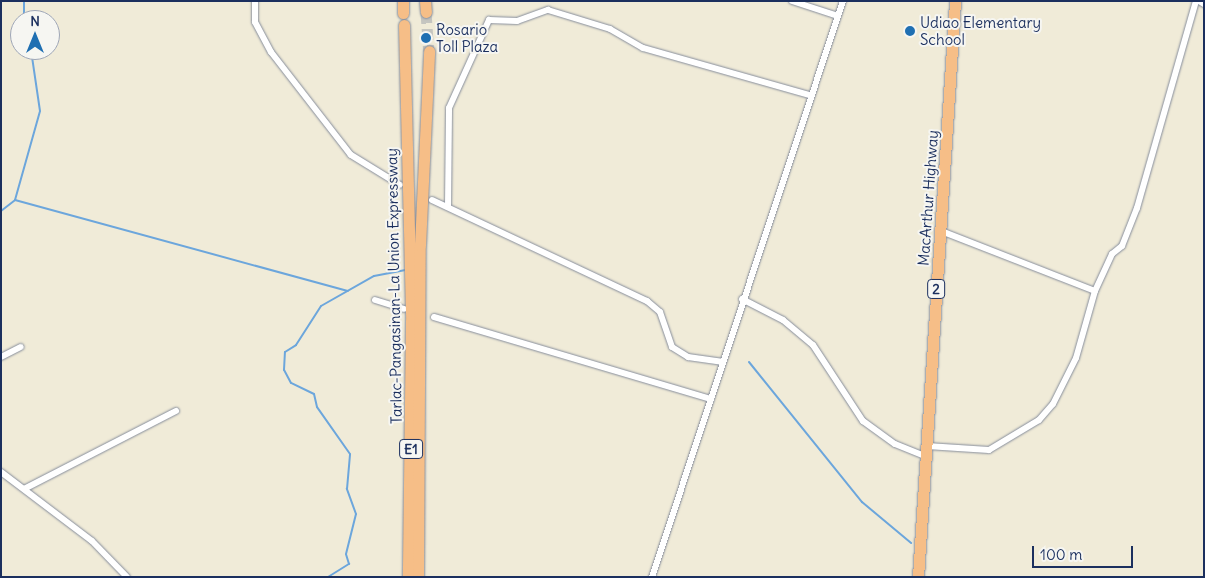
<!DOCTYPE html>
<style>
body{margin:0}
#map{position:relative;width:1205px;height:578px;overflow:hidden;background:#f0ebd8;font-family:Delius,sans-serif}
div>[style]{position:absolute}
.stream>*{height:2px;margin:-1px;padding:0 1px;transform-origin:1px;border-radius:1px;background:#6ca6dc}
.highway-tunnel>*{height:11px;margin-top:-5.5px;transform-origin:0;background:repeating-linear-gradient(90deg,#c5c5c0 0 11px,transparent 0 16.5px)}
.roads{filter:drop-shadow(0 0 1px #868d9b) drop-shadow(0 0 1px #868d9b)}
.street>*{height:6px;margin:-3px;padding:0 3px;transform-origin:3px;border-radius:3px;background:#fff}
.highway>*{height:11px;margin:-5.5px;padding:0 5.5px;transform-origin:5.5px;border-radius:5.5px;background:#f6be87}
.dots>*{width:14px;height:14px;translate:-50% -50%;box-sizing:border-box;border:2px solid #f6f6f2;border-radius:50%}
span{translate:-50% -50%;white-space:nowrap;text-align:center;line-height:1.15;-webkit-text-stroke:4px #f6f6f2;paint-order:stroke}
.shield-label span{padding:1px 4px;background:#f6f6f2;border:1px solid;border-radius:4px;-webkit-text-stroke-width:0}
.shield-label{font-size:14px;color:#1b2f5e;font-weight:700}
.poi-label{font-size:15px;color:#1b2f5e}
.left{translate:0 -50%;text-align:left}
.street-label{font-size:15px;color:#1b2f5e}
.frame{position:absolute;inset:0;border:2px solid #1b2f5e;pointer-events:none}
.north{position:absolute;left:10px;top:10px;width:50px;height:50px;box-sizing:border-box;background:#f6f6f2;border:1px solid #9ea6b7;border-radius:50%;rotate:0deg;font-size:14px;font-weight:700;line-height:20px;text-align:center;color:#1b2f5e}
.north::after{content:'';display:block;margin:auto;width:18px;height:22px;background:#1f6fb2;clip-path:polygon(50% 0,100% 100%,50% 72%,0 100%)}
.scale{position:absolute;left:1032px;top:546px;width:101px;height:22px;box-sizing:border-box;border:2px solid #1b2f5e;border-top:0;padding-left:6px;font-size:15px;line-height:18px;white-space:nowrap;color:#1b2f5e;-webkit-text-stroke:4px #f6f6f2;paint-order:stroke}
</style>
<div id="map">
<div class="stream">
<i style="left:24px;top:1px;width:19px;rotate:90deg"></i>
<i style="left:103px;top:1px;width:10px"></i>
<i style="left:15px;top:200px;width:345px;rotate:15.3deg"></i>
<i style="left:1px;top:211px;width:18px;rotate:-38deg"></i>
<i style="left:15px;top:200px;width:92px;rotate:-74.3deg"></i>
<i style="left:40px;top:111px;width:62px;rotate:-98.4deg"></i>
<i style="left:749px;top:362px;width:180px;rotate:51.1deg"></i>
<i style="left:862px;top:502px;width:64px;rotate:39.9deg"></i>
<i style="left:328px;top:577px;width:25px;rotate:-32deg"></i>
<i style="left:349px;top:564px;width:10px;rotate:-107deg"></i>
<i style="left:346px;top:554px;width:41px;rotate:-76deg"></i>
<i style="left:356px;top:514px;width:27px;rotate:-110deg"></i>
<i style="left:347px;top:489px;width:35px;rotate:-85deg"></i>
<i style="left:350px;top:454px;width:57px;rotate:-125.1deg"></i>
<i style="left:317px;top:407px;width:13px;rotate:-103deg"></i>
<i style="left:314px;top:394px;width:25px;rotate:-154deg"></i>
<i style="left:291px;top:383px;width:15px;rotate:-118deg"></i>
<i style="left:284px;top:370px;width:18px;rotate:-87deg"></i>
<i style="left:285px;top:352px;width:13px;rotate:-32deg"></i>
<i style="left:296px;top:345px;width:46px;rotate:-57.3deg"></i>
<i style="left:321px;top:306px;width:61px;rotate:-29.5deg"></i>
<i style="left:374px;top:276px;width:32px;rotate:-11deg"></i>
</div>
<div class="highway-tunnel">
<i style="left:426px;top:12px;width:39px;rotate:86deg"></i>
</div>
<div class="roads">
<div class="street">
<i style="left:255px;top:1px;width:21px;rotate:90deg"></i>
<i style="left:255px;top:22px;width:34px;rotate:62deg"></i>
<i style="left:271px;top:52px;width:130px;rotate:52.2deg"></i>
<i style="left:351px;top:155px;width:57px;rotate:31.5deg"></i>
<i style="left:792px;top:1px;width:48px;rotate:18.1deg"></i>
<i style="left:1199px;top:1px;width:6px;rotate:31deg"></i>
<i style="left:432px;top:200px;width:238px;rotate:25.2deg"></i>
<i style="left:647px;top:301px;width:17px;rotate:40deg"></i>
<i style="left:660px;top:312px;width:37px;rotate:71deg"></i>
<i style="left:672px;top:347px;width:19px;rotate:32deg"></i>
<i style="left:688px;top:357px;width:34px;rotate:8deg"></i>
<i style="left:448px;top:207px;width:99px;rotate:-89.4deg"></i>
<i style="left:449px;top:108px;width:97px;rotate:-65.6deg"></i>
<i style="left:489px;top:20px;width:28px;rotate:2deg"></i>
<i style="left:517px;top:21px;width:33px;rotate:-20deg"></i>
<i style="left:548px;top:10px;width:65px;rotate:17deg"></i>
<i style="left:610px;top:29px;width:38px;rotate:30deg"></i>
<i style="left:643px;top:48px;width:173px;rotate:15.8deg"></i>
<i style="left:941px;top:231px;width:165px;rotate:21.3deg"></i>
<i style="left:742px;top:299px;width:46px;rotate:27.1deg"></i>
<i style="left:783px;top:320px;width:39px;rotate:40deg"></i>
<i style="left:813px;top:345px;width:91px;rotate:56.7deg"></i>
<i style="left:863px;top:421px;width:39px;rotate:36deg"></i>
<i style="left:895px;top:444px;width:32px;rotate:22deg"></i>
<i style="left:375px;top:300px;width:30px;rotate:17deg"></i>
<i style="left:434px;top:317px;width:289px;rotate:16.5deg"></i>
<i style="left:1px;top:357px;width:22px;rotate:-27deg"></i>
<i style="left:927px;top:446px;width:62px;rotate:3.7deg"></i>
<i style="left:989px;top:450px;width:58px;rotate:-31deg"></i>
<i style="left:1039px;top:420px;width:21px;rotate:-49deg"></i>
<i style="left:1053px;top:404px;width:51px;rotate:-63.4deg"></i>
<i style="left:1076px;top:358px;width:70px;rotate:-74.2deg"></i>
<i style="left:1095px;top:291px;width:41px;rotate:-65.3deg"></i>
<i style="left:1112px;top:254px;width:13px;rotate:-39deg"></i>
<i style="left:1122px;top:246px;width:41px;rotate:-68.5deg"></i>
<i style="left:1137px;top:208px;width:215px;rotate:-74.1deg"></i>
<i style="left:1px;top:472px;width:114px;rotate:37.2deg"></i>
<i style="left:92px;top:541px;width:50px;rotate:45.8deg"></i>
<i style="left:24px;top:489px;width:171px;rotate:-27.2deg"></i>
<i style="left:652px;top:577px;width:607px;rotate:-71.65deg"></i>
</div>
<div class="highway">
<i style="left:403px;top:1px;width:12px;rotate:90deg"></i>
<i style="left:425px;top:1px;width:11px;rotate:85deg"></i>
<i style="left:404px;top:25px;width:296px;rotate:88.6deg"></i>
<i style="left:411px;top:321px;width:256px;rotate:90.7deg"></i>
<i style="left:418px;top:577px;width:332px;rotate:-89.7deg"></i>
<i style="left:420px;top:245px;width:194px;rotate:-87.3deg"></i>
<i style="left:918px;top:577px;width:577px;rotate:-86.32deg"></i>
</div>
</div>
<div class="dots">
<i style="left:910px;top:31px;background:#1f6fb2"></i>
<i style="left:426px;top:38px;background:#1f6fb2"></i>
</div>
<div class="shield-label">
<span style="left:936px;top:289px">2</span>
<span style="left:411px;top:449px">E1</span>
</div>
<div class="poi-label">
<span class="left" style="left:920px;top:31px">Udiao Elementary<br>School</span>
<span class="left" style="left:436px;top:38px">Rosario<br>Toll Plaza</span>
</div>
<div class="street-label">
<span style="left:928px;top:198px;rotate:-86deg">MacArthur Highway</span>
<span style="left:394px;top:286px;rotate:-91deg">Tarlac-Pangasinan-La Union Expressway</span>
</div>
<div class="frame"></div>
<div class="north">N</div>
<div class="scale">100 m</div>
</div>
